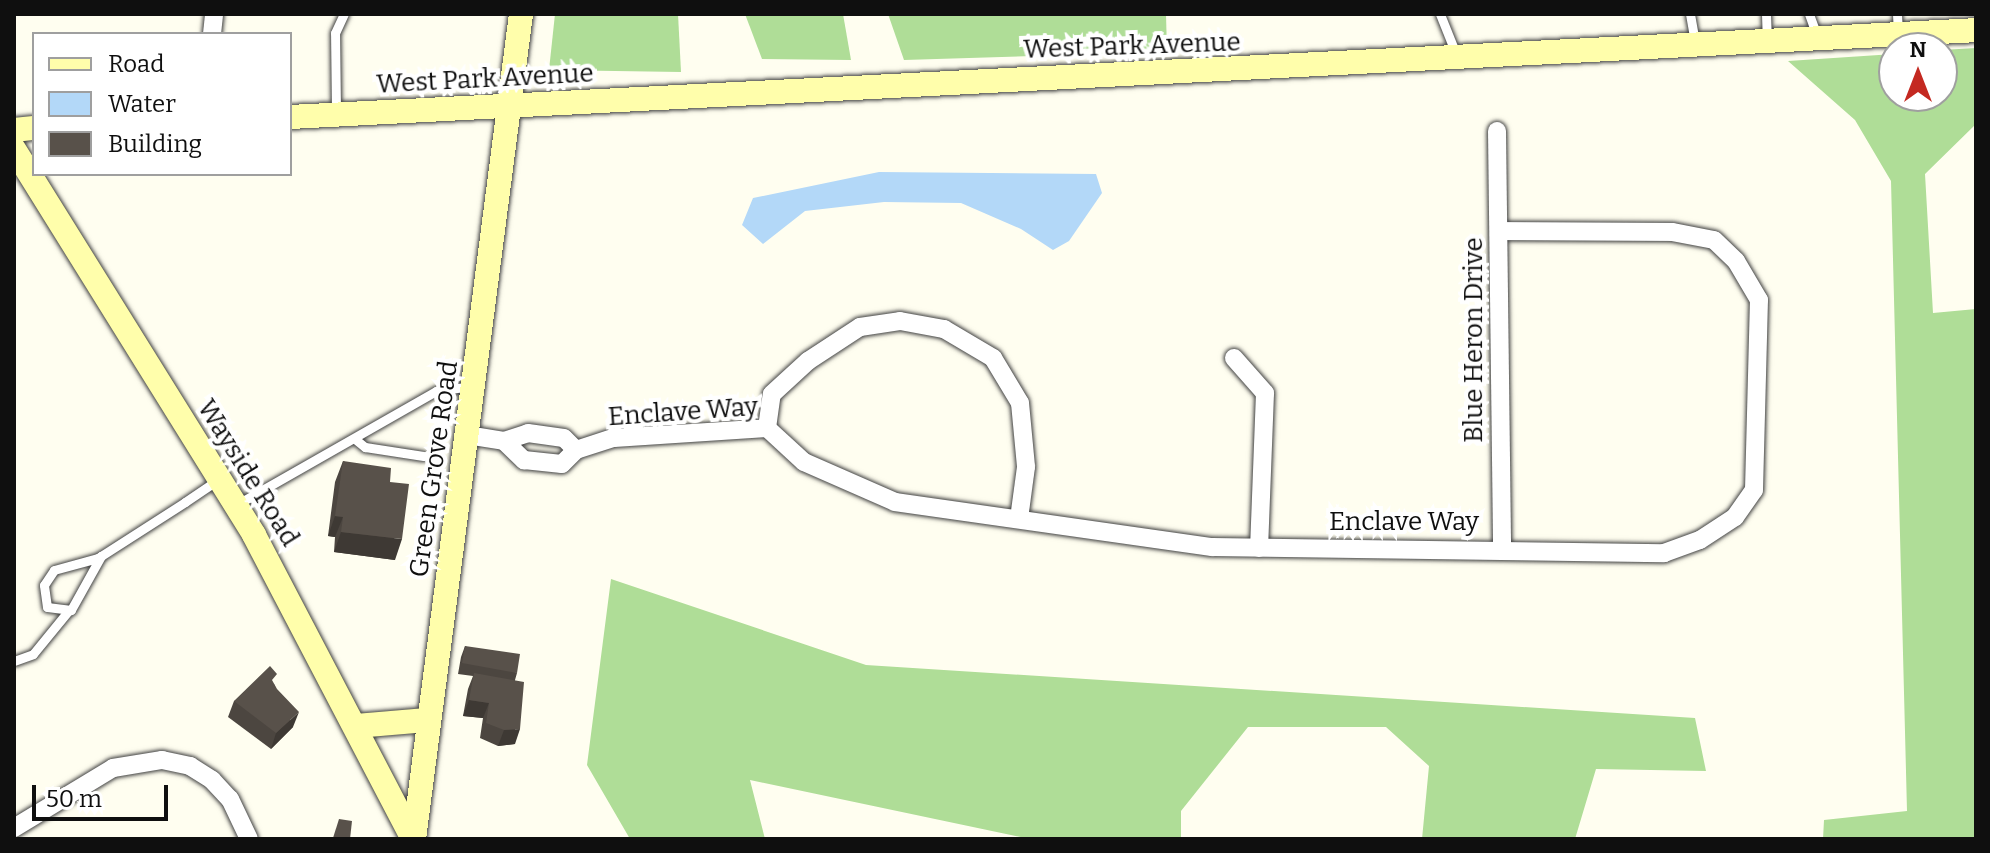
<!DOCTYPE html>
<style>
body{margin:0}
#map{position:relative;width:1990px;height:853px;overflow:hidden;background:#fffef0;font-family:Bitter,serif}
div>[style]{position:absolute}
.forest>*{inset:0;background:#afdd97}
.water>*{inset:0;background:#b3d8f8}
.roads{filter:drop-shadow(0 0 2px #424242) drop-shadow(0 0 2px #424242)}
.lane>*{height:9px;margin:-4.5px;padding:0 4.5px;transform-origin:4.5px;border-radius:4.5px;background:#fff}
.street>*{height:18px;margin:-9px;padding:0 9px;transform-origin:9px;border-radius:9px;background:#fff}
.secondary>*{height:24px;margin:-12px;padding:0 12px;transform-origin:12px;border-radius:12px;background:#fffeab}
.wall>*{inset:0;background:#4c4640}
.shaded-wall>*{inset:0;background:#3e3934}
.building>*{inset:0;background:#58514a}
span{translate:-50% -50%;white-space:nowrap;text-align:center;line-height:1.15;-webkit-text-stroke:8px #fff;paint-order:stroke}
.street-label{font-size:26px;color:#0f0f0f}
.frame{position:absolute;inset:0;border:16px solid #0f0f0f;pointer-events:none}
.legend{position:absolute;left:32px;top:32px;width:260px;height:144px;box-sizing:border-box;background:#fff;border:2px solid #9f9f9f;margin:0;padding:10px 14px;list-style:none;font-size:24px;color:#0f0f0f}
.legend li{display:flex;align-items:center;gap:16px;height:40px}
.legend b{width:40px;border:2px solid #9f9f9f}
.north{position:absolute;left:1878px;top:32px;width:80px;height:80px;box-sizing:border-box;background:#fff;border:2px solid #9f9f9f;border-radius:50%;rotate:0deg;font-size:22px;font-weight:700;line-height:32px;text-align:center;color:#0f0f0f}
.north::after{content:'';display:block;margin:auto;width:28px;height:36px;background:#c42921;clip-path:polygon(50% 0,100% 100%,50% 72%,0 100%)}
.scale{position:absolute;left:32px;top:785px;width:136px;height:36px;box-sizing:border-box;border:4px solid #0f0f0f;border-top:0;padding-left:10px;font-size:24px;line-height:28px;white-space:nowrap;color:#0f0f0f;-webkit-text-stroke:6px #fff;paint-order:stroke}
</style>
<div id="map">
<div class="forest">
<i style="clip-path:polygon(555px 14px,678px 14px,681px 72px,549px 70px)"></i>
<i style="clip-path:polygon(745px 14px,843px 14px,851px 60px,762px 59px)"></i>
<i style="clip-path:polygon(888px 14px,1166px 14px,1167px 52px,904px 60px)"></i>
<i style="clip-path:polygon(1976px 48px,1976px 124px,1925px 174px,1933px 313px,1976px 309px,1976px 839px,1823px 839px,1824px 820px,1907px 811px,1891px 181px,1855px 120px,1788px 61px,1894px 54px,1894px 96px,1942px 96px,1942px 50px)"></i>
<i style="clip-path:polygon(611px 579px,866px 665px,1695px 718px,1706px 771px,1596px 769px,1575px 839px,1422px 839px,1429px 766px,1386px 727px,1248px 727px,1181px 811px,1181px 839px,1030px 839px,750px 780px,765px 839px,630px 839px,587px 765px)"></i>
</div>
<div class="water">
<i style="clip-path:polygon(879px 172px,1096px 174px,1102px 193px,1069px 241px,1053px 250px,1021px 229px,961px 203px,884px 202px,805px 211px,763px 244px,742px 225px,753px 198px)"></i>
</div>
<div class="roads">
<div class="lane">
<i style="left:1440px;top:14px;width:43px;rotate:68.2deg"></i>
<i style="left:1690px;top:14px;width:28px;rotate:80deg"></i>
<i style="left:1766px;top:14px;width:24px;rotate:88deg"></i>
<i style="left:1809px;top:14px;width:23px;rotate:70deg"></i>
<i style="left:1897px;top:14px;width:21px;rotate:87deg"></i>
<i style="left:336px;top:111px;width:78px;rotate:-90.7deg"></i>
<i style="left:335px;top:33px;width:21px;rotate:-65deg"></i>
<i style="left:355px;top:439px;width:13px;rotate:39deg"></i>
<i style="left:365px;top:447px;width:59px;rotate:8.8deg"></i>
<i style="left:236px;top:505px;width:230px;rotate:-29.7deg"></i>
<i style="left:436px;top:391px;width:37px;rotate:-8deg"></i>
<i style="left:101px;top:556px;width:62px;rotate:119.1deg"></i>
<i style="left:71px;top:610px;width:24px;rotate:-173deg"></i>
<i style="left:47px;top:607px;width:22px;rotate:-98deg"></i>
<i style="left:44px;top:585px;width:18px;rotate:-56deg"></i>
<i style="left:54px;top:570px;width:46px;rotate:-15.3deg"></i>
<i style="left:98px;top:558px;width:4px;rotate:-34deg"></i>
<i style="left:101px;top:556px;width:100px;rotate:-32.7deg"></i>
<i style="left:185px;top:502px;width:37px;rotate:-34deg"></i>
<i style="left:14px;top:661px;width:20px;rotate:-20deg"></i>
<i style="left:33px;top:654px;width:57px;rotate:-50.7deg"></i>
</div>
<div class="street">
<i style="left:212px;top:34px;width:20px;rotate:-84deg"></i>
<i style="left:1497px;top:131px;width:416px;rotate:89.3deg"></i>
<i style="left:1234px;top:358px;width:47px;rotate:48.5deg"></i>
<i style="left:1265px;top:393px;width:155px;rotate:92.2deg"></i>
<i style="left:767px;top:428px;width:34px;rotate:-82deg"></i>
<i style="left:772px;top:394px;width:49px;rotate:-42.5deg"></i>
<i style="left:808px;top:361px;width:62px;rotate:-33.2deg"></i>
<i style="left:860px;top:327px;width:40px;rotate:-8.5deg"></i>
<i style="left:900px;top:321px;width:45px;rotate:10.3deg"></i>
<i style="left:944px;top:329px;width:57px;rotate:30.6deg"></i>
<i style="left:993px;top:358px;width:52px;rotate:59deg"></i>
<i style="left:1020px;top:403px;width:64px;rotate:84.6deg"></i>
<i style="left:1026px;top:467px;width:52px;rotate:97.7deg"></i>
<i style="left:467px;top:435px;width:37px;rotate:9deg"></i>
<i style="left:504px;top:441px;width:25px;rotate:-18deg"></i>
<i style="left:528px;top:433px;width:36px;rotate:8deg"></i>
<i style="left:564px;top:438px;width:17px;rotate:45deg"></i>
<i style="left:504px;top:441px;width:28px;rotate:44deg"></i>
<i style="left:524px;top:460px;width:38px;rotate:6deg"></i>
<i style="left:562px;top:464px;width:20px;rotate:-45deg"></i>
<i style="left:576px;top:450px;width:40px;rotate:-18deg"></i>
<i style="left:614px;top:438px;width:153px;rotate:-3.7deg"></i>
<i style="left:767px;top:428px;width:50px;rotate:42.6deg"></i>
<i style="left:804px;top:462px;width:99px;rotate:23.7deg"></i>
<i style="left:895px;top:502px;width:320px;rotate:8.1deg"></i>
<i style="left:1212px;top:547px;width:452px;rotate:0.8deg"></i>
<i style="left:1664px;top:553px;width:38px;rotate:-20deg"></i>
<i style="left:1700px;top:540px;width:42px;rotate:-33.3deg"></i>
<i style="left:1735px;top:517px;width:33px;rotate:-55deg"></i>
<i style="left:1754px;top:490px;width:190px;rotate:-88.5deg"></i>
<i style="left:1759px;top:300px;width:45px;rotate:-120.5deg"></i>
<i style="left:1736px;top:261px;width:30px;rotate:-136deg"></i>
<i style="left:1714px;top:240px;width:43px;rotate:-169.2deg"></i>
<i style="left:1672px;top:232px;width:173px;rotate:-179.7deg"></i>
<i style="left:14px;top:828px;width:116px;rotate:-31.2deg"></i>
<i style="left:113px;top:768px;width:50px;rotate:-9.3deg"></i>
<i style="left:162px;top:760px;width:29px;rotate:12deg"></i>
<i style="left:190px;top:766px;width:26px;rotate:32deg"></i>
<i style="left:212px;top:780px;width:26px;rotate:47deg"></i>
<i style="left:230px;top:799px;width:44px;rotate:64.6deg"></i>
</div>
<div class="secondary">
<i style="left:290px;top:117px;width:1688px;rotate:-2.95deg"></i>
<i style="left:14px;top:130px;width:20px;rotate:-6deg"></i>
<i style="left:14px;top:149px;width:455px;rotate:58.1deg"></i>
<i style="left:254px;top:535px;width:343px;rotate:62.4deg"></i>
<i style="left:356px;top:726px;width:71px;rotate:-4.8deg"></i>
<i style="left:414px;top:839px;width:832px;rotate:-82.61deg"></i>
</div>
</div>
<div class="wall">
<i style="clip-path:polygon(343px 461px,390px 482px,395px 560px,334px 552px,335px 537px,328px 536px,335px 482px)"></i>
<i style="clip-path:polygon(465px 646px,517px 673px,515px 680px,515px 744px,498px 746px,480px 738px,483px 718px,463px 716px,468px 689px,473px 676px,458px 674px,461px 657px)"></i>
<i style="clip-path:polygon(274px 684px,293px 727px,271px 749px,228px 717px,234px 701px)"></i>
</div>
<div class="shaded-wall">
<i style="clip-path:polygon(335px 516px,343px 517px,335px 537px,328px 536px)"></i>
<i style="clip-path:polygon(341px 532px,402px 539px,395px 560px,334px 552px)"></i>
<i style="clip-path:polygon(469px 700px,489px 703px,483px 718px,463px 716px)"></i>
<i style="clip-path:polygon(299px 712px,293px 727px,271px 749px,276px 733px)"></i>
<i style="clip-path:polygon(520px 729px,515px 744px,498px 746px,504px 730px)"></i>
</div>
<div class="building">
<i style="clip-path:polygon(343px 461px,391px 468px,390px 482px,409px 484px,402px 539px,341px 532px,343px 517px,335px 516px)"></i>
<i style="clip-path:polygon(465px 646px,520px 654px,517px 673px,462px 663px)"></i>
<i style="clip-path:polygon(270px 666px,277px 674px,272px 680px,277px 689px,299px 712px,276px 733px,234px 701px)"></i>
<i style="clip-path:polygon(474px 673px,524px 682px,520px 729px,504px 730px,486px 723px,489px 703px,469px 700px)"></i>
<i style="clip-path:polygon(339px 819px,352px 821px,350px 839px,333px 838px)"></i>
</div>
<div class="street-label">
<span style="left:1132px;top:46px;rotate:-2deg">West Park Avenue</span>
<span style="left:485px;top:79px;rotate:-3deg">West Park Avenue</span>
<span style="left:1474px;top:340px;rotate:-90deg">Blue Heron Drive</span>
<span style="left:683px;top:412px;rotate:-4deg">Enclave Way</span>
<span style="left:434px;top:469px;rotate:-82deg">Green Grove Road</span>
<span style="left:248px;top:473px;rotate:58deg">Wayside Road</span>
<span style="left:1404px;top:522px">Enclave Way</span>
</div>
<div class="frame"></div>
<ul class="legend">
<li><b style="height:10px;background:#fffeab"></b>Road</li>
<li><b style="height:22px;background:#b3d8f8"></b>Water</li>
<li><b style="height:22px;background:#58514a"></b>Building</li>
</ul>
<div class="north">N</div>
<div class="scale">50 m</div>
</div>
